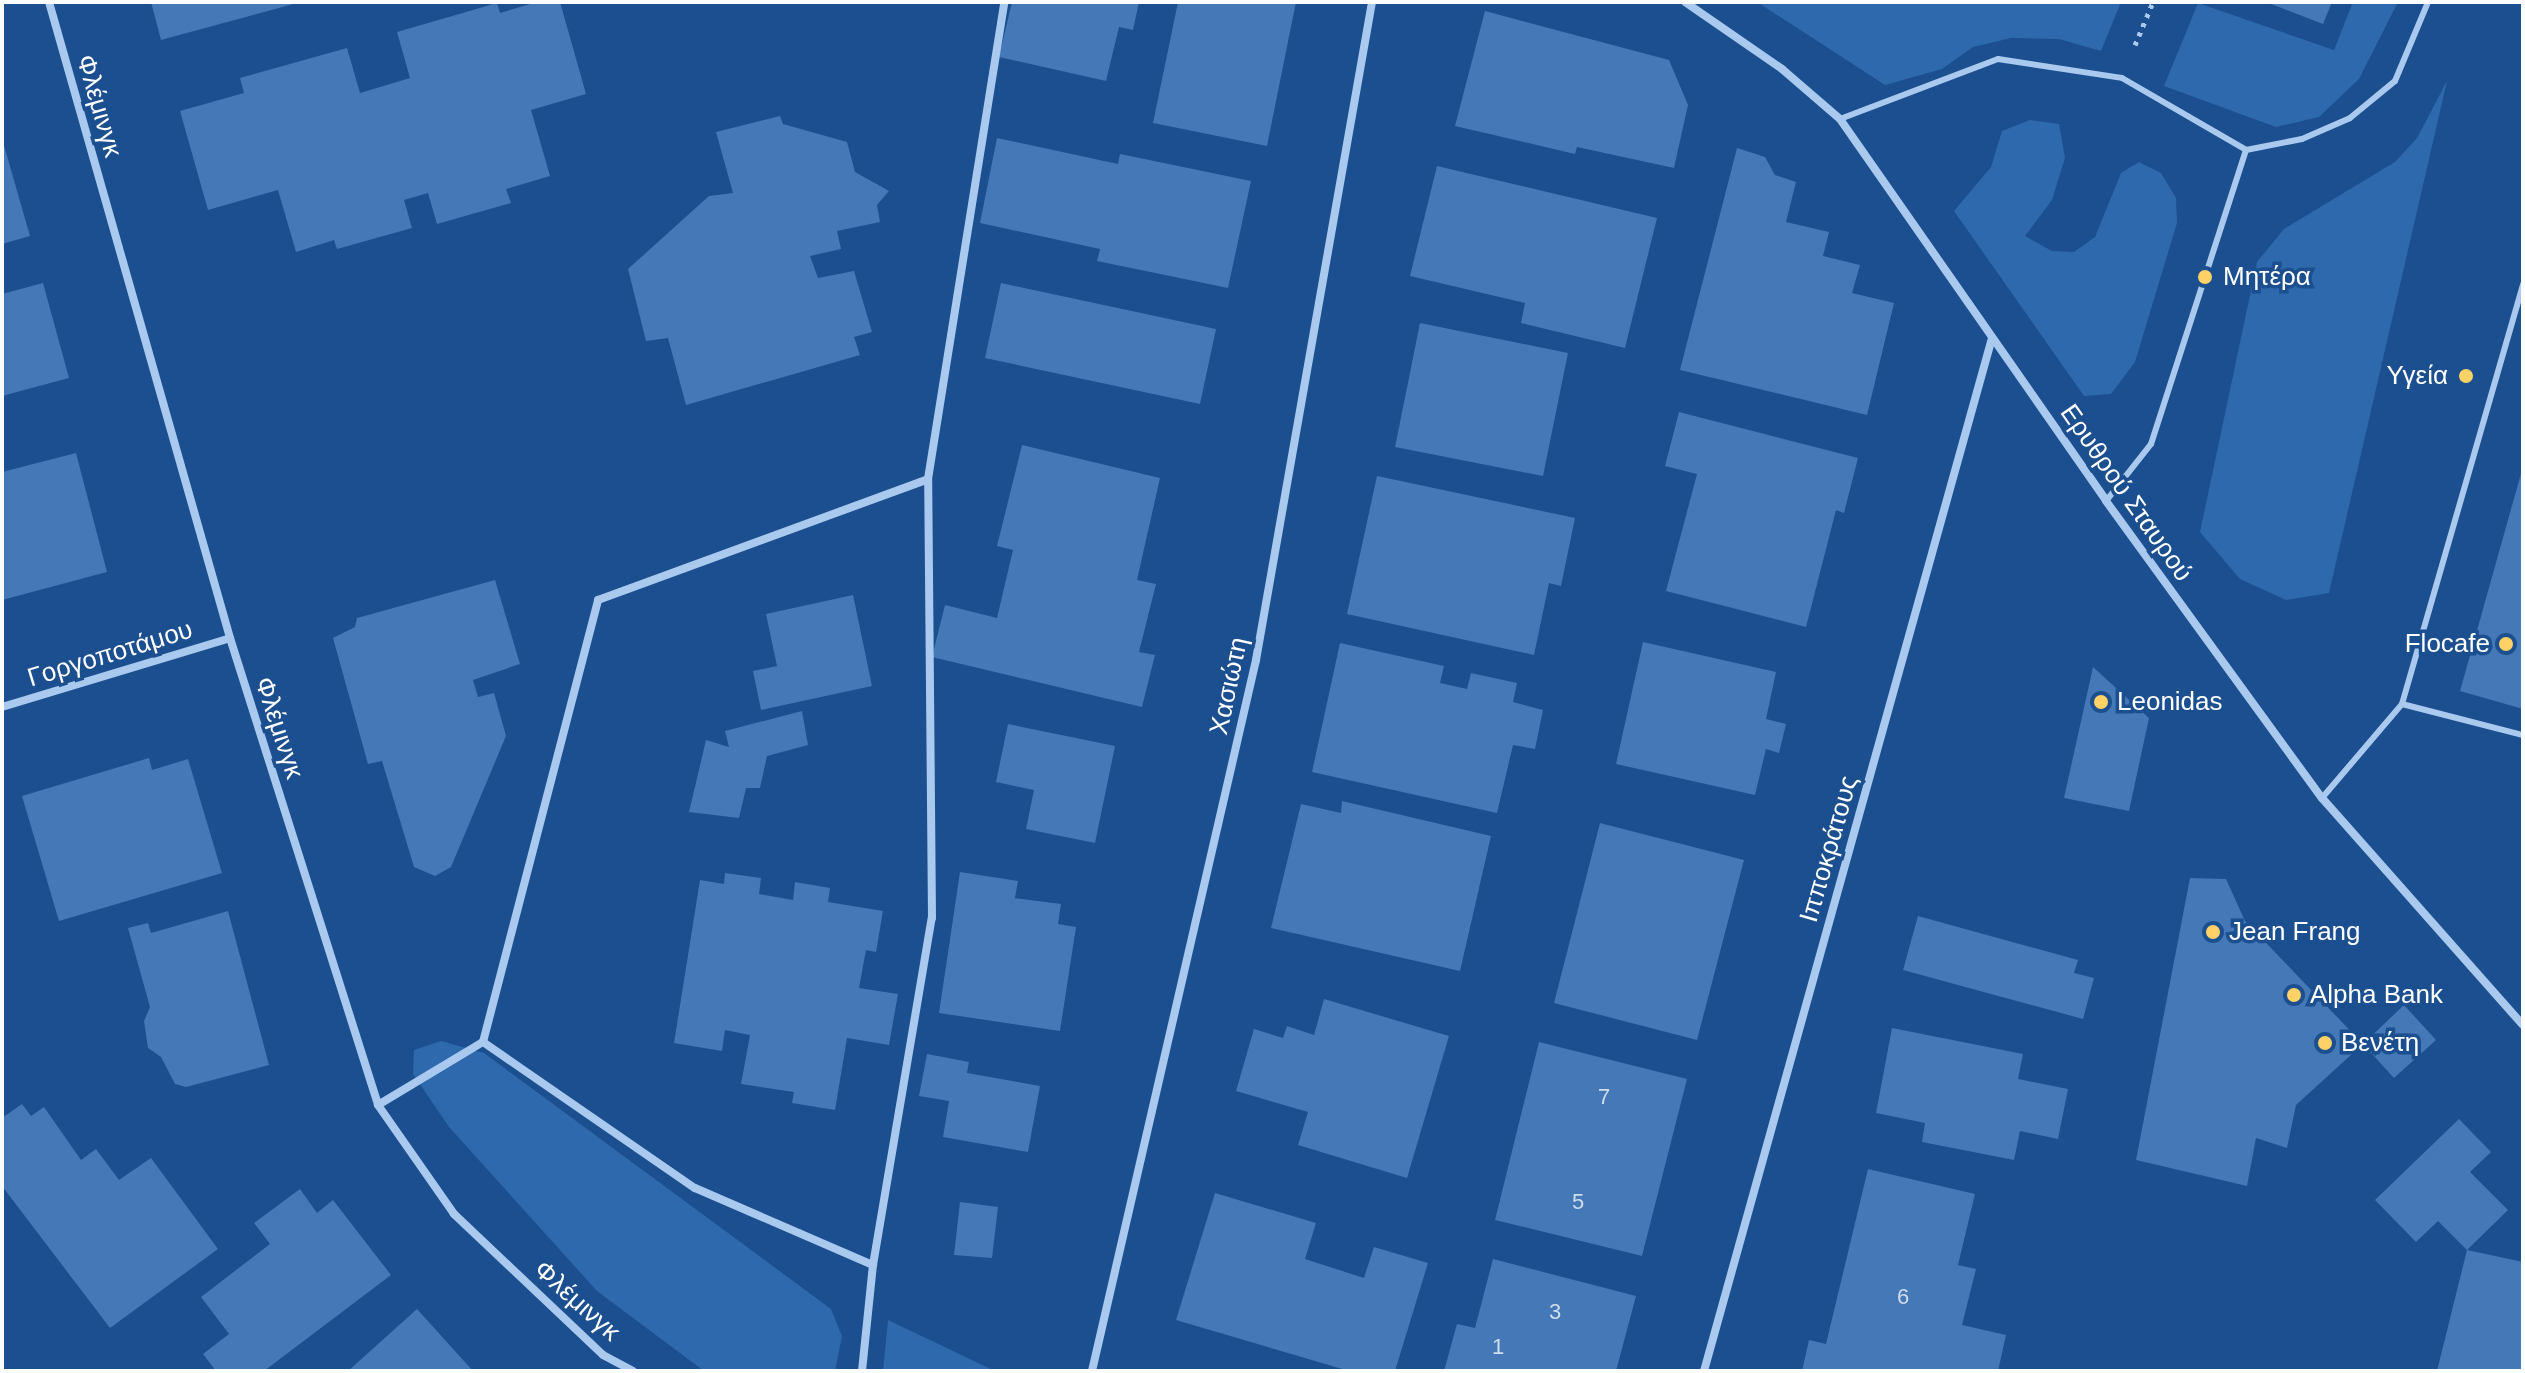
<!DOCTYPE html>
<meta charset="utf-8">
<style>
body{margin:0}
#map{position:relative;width:2525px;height:1373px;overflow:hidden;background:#1b4f8f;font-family:Helvetica,sans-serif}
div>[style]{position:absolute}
.green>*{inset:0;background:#2e69ad}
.building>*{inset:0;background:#4478b7}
.path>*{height:5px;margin-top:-2.5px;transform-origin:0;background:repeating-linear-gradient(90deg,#a9c9ee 0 4px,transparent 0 10px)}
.lane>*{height:6px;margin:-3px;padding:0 3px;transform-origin:3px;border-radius:3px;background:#a9c9ee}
.street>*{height:8px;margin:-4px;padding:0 4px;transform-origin:4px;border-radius:4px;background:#a9c9ee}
.dots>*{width:22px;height:22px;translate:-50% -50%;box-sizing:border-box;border:4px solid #1b4f8f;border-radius:50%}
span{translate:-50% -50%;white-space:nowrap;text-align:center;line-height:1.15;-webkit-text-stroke:7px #1b4f8f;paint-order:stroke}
.number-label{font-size:22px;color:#d0dded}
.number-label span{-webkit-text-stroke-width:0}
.street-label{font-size:26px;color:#fff}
.poi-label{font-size:26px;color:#fff}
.left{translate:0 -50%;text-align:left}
.right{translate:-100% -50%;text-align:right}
.frame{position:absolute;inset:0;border:4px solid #fff;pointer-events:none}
</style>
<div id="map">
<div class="green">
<i style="clip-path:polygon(1757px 2px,2121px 2px,2101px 51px,2059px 39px,2011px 38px,1973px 47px,1942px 69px,1885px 85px)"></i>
<i style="clip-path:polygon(2353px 2px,2398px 2px,2359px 79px,2319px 117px,2276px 127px,2164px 86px,2198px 3px,2334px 50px)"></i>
<i style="clip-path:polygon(2447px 81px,2329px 593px,2286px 600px,2240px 579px,2200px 532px,2257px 262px,2284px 229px,2395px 162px,2417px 138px)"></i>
<i style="clip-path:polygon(2030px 120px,2059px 124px,2065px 158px,2052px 200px,2025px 236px,2052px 251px,2074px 252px,2095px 237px,2121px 173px,2139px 162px,2161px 173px,2176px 198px,2177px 223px,2135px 362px,2111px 394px,2084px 396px,1954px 211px,1991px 167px,2002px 131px)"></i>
<i style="clip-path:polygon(441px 1041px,484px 1053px,831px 1309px,842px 1336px,835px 1371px,704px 1371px,597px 1291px,449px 1127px,413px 1074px,414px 1050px)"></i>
<i style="clip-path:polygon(888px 1320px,995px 1371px,883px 1371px)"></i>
</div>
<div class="building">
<i style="clip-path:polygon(151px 2px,297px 2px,297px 3px,161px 40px)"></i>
<i style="clip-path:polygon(537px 2px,560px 2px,586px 94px,531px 110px,550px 176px,506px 189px,511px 203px,437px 224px,428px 193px,404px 200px,412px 228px,337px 249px,334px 240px,296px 252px,278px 190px,208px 210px,180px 111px,244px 93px,240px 78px,347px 48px,360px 93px,410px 78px,397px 32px,497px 3px,500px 13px)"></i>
<i style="clip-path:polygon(1012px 2px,1139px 2px,1133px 30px,1119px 27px,1106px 81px,999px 57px)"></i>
<i style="clip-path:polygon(1178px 2px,1296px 2px,1267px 146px,1153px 123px)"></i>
<i style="clip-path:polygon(2266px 2px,2332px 2px,2323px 24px)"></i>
<i style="clip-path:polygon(1485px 11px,1669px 60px,1688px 105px,1674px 168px,1577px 147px,1575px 154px,1455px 126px)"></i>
<i style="clip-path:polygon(780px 116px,783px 124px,847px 142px,855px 172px,889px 191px,877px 205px,880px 222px,837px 231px,841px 249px,810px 256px,818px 278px,854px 271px,872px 332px,854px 337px,860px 355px,686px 405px,668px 338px,646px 341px,628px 269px,709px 196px,733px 193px,716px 132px)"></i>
<i style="clip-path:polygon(997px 138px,1118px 164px,1120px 154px,1251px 181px,1228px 288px,1097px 261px,1100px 249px,980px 223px)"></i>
<i style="clip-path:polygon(3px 142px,30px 236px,2px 244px,2px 143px)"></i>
<i style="clip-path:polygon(1737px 148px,1765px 157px,1775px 175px,1796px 182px,1786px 222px,1829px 232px,1823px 256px,1860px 265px,1852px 293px,1894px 303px,1867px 415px,1680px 370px)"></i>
<i style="clip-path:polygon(1437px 166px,1657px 218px,1625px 348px,1521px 323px,1525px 303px,1410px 276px)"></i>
<i style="clip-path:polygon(43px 283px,69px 378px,2px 396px,2px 294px)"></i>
<i style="clip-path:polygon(1001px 283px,1216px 329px,1200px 404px,985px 358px)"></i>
<i style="clip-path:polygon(1420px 323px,1568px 353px,1543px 476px,1395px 447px)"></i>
<i style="clip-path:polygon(1679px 412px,1858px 458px,1844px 513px,1836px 510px,1806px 627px,1666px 591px,1697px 474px,1665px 466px)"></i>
<i style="clip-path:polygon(1022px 445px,1160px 478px,1137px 580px,1156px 584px,1139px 652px,1155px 655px,1142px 707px,932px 657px,945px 605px,997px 618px,1013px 550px,997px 546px)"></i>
<i style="clip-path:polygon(76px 453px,107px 572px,2px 600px,2px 472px)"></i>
<i style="clip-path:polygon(2522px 470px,2523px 471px,2523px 709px,2460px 691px)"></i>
<i style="clip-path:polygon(1377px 476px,1575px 518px,1561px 586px,1549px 583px,1534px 655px,1347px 614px)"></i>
<i style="clip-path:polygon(495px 580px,520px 664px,473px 680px,478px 697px,494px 693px,506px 736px,451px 867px,435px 876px,414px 867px,382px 761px,368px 764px,333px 638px,355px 627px,357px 618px)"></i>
<i style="clip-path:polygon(853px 595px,872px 686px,761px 710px,753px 671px,777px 666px,766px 614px)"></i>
<i style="clip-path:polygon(1643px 642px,1776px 672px,1766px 719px,1786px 724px,1779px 753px,1766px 749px,1755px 795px,1616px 764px)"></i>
<i style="clip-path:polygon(1340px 643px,1444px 666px,1440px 683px,1467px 689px,1471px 673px,1517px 683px,1513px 702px,1543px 710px,1535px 749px,1513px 745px,1497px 813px,1312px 772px)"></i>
<i style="clip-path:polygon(2093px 667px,2149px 718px,2129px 811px,2064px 798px)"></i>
<i style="clip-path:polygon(802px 711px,808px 745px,767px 756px,760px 788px,746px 788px,739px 818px,689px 812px,706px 740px,729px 747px,725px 731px)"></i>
<i style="clip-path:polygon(1008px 724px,1115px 746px,1095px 843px,1026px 829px,1034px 790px,996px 782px)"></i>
<i style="clip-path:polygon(149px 758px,152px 770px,188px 759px,222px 873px,59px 921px,22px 796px)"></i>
<i style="clip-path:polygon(1342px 801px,1491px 836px,1460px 971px,1271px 928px,1301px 804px,1341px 813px)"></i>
<i style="clip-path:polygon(1600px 823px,1744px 860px,1697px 1040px,1554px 1003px)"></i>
<i style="clip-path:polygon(960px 872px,1018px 881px,1015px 898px,1061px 904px,1058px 924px,1076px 927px,1060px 1031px,939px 1013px)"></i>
<i style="clip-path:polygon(725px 873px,761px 878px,759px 894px,793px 900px,795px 882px,830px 888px,828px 902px,883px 911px,876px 952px,866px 950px,859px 988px,898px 994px,889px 1045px,847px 1038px,835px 1110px,792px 1103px,794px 1092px,741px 1084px,750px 1035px,725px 1030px,722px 1051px,674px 1043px,700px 880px,724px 884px)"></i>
<i style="clip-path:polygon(2190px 878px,2226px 879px,2245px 921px,2363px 1044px,2404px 1005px,2436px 1040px,2394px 1078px,2363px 1044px,2296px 1105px,2287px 1148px,2256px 1138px,2247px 1186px,2136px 1160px)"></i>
<i style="clip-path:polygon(228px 911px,269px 1065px,186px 1087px,175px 1084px,161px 1057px,148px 1048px,144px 1021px,150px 1007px,128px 928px,148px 923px,151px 933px)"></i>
<i style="clip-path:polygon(1918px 916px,2078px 960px,2074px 973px,2094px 978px,2083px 1019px,1903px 970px)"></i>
<i style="clip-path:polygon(1324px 999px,1449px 1036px,1407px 1178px,1298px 1145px,1308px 1112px,1236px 1091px,1254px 1029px,1283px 1038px,1287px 1026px,1314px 1035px)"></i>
<i style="clip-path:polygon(1892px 1028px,2023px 1054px,2018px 1079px,2068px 1089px,2058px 1139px,2020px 1131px,2014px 1160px,1922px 1142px,1925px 1123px,1876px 1113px)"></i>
<i style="clip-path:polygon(1539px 1042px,1687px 1079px,1642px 1256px,1495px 1220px)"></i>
<i style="clip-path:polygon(927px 1054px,969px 1062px,967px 1073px,1040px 1086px,1028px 1152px,943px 1137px,949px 1101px,919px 1096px)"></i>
<i style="clip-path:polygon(22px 1104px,31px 1116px,44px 1107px,81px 1160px,96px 1149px,119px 1180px,151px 1158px,218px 1249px,110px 1328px,2px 1186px,2px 1118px)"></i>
<i style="clip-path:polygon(2459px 1119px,2491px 1152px,2470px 1172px,2508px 1210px,2467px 1250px,2438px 1221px,2416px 1242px,2375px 1200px)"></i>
<i style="clip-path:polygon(1868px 1169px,1975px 1194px,1958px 1265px,1976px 1269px,1962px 1325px,2006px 1335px,1998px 1371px,1802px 1371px,1809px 1340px,1826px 1344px)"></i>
<i style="clip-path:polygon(300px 1189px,317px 1213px,333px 1200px,391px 1275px,264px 1371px,216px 1371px,203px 1354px,229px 1334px,201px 1297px,270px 1244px,254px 1223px)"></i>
<i style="clip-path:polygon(1215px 1193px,1316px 1223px,1305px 1259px,1364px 1278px,1374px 1247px,1428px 1263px,1395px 1371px,1349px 1371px,1176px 1320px)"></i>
<i style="clip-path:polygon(960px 1202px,998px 1207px,992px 1258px,954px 1255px)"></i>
<i style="clip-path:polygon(2467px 1250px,2523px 1262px,2523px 1371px,2437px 1371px)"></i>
<i style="clip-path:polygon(1493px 1259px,1636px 1296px,1616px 1371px,1444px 1371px,1457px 1324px,1475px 1328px)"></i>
<i style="clip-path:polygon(417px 1309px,473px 1371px,348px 1371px)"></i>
</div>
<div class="path">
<i style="left:2135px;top:45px;width:47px;rotate:-67.3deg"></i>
</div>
<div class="lane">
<i style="left:1840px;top:119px;width:169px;rotate:-20.8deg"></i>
<i style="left:1998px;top:59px;width:125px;rotate:8.7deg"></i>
<i style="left:2122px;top:78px;width:143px;rotate:30.1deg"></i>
<i style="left:2246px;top:150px;width:309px;rotate:107.9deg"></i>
<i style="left:2151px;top:444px;width:73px;rotate:128.3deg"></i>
<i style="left:2246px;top:150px;width:57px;rotate:-11.1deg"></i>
<i style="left:2302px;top:139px;width:52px;rotate:-23.6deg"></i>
<i style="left:2350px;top:118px;width:58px;rotate:-39.4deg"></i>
<i style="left:2395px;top:81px;width:86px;rotate:-67.3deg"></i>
<i style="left:2402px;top:704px;width:125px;rotate:14.4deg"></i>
<i style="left:2322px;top:798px;width:123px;rotate:-49.6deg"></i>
<i style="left:2402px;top:704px;width:437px;rotate:-73.9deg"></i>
</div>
<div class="street">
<i style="left:49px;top:2px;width:661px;rotate:74.11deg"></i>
<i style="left:230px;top:638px;width:490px;rotate:72.4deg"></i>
<i style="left:378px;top:1105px;width:133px;rotate:55.1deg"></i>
<i style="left:454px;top:1214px;width:205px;rotate:43.4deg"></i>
<i style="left:603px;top:1355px;width:34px;rotate:28deg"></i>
<i style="left:1685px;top:2px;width:118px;rotate:34.6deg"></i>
<i style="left:1782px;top:69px;width:77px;rotate:40.8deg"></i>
<i style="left:1840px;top:119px;width:465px;rotate:55.1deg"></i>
<i style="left:2106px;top:501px;width:367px;rotate:54deg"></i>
<i style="left:2322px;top:798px;width:303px;rotate:48.5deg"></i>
<i style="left:2px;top:707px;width:238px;rotate:-16.8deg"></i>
<i style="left:483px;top:1042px;width:457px;rotate:-75.4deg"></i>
<i style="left:598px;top:600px;width:351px;rotate:-20.1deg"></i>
<i style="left:928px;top:479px;width:483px;rotate:-80.9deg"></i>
<i style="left:378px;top:1105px;width:122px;rotate:-31deg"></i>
<i style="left:483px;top:1042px;width:257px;rotate:34.6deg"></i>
<i style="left:695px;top:1188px;width:194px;rotate:23.4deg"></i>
<i style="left:862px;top:1371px;width:107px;rotate:-84.1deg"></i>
<i style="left:873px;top:1265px;width:352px;rotate:-80.4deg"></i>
<i style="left:932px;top:918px;width:439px;rotate:-90.5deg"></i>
<i style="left:1092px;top:1371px;width:730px;rotate:-77.01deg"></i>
<i style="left:1256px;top:660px;width:668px;rotate:-80deg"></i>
<i style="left:1704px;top:1371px;width:1072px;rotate:-74.42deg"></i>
</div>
<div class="dots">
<i style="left:2205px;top:277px;background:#ffd166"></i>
<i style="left:2466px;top:376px;background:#ffd166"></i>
<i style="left:2506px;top:644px;background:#ffd166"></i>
<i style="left:2101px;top:702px;background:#ffd166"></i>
<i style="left:2213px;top:932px;background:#ffd166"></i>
<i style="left:2294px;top:995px;background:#ffd166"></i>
<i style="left:2325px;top:1043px;background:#ffd166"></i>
</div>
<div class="number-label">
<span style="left:1604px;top:1097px">7</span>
<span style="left:1578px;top:1202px">5</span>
<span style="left:1903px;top:1297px">6</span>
<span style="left:1555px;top:1312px">3</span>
<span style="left:1498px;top:1347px">1</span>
</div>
<div class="street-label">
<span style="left:99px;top:106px;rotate:74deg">Φλέμινγκ</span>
<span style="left:2126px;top:493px;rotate:55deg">Ερυθρού Σταυρού</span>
<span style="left:110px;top:654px;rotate:-17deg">Γοργοποτάμου</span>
<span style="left:1229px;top:686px;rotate:-78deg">Χασιώτη</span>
<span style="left:279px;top:728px;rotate:72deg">Φλέμινγκ</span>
<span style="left:1829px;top:849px;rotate:-74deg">Ιπποκράτους</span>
<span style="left:577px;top:1301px;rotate:42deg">Φλέμινγκ</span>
</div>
<div class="poi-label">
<span class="left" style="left:2223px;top:277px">Μητέρα</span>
<span class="right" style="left:2448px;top:376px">Υγεία</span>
<span class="right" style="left:2490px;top:644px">Flocafe</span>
<span class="left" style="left:2117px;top:702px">Leonidas</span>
<span class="left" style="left:2229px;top:932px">Jean Frang</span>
<span class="left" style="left:2310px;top:995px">Alpha Bank</span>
<span class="left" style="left:2341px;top:1043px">Βενέτη</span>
</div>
<div class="frame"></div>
</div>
